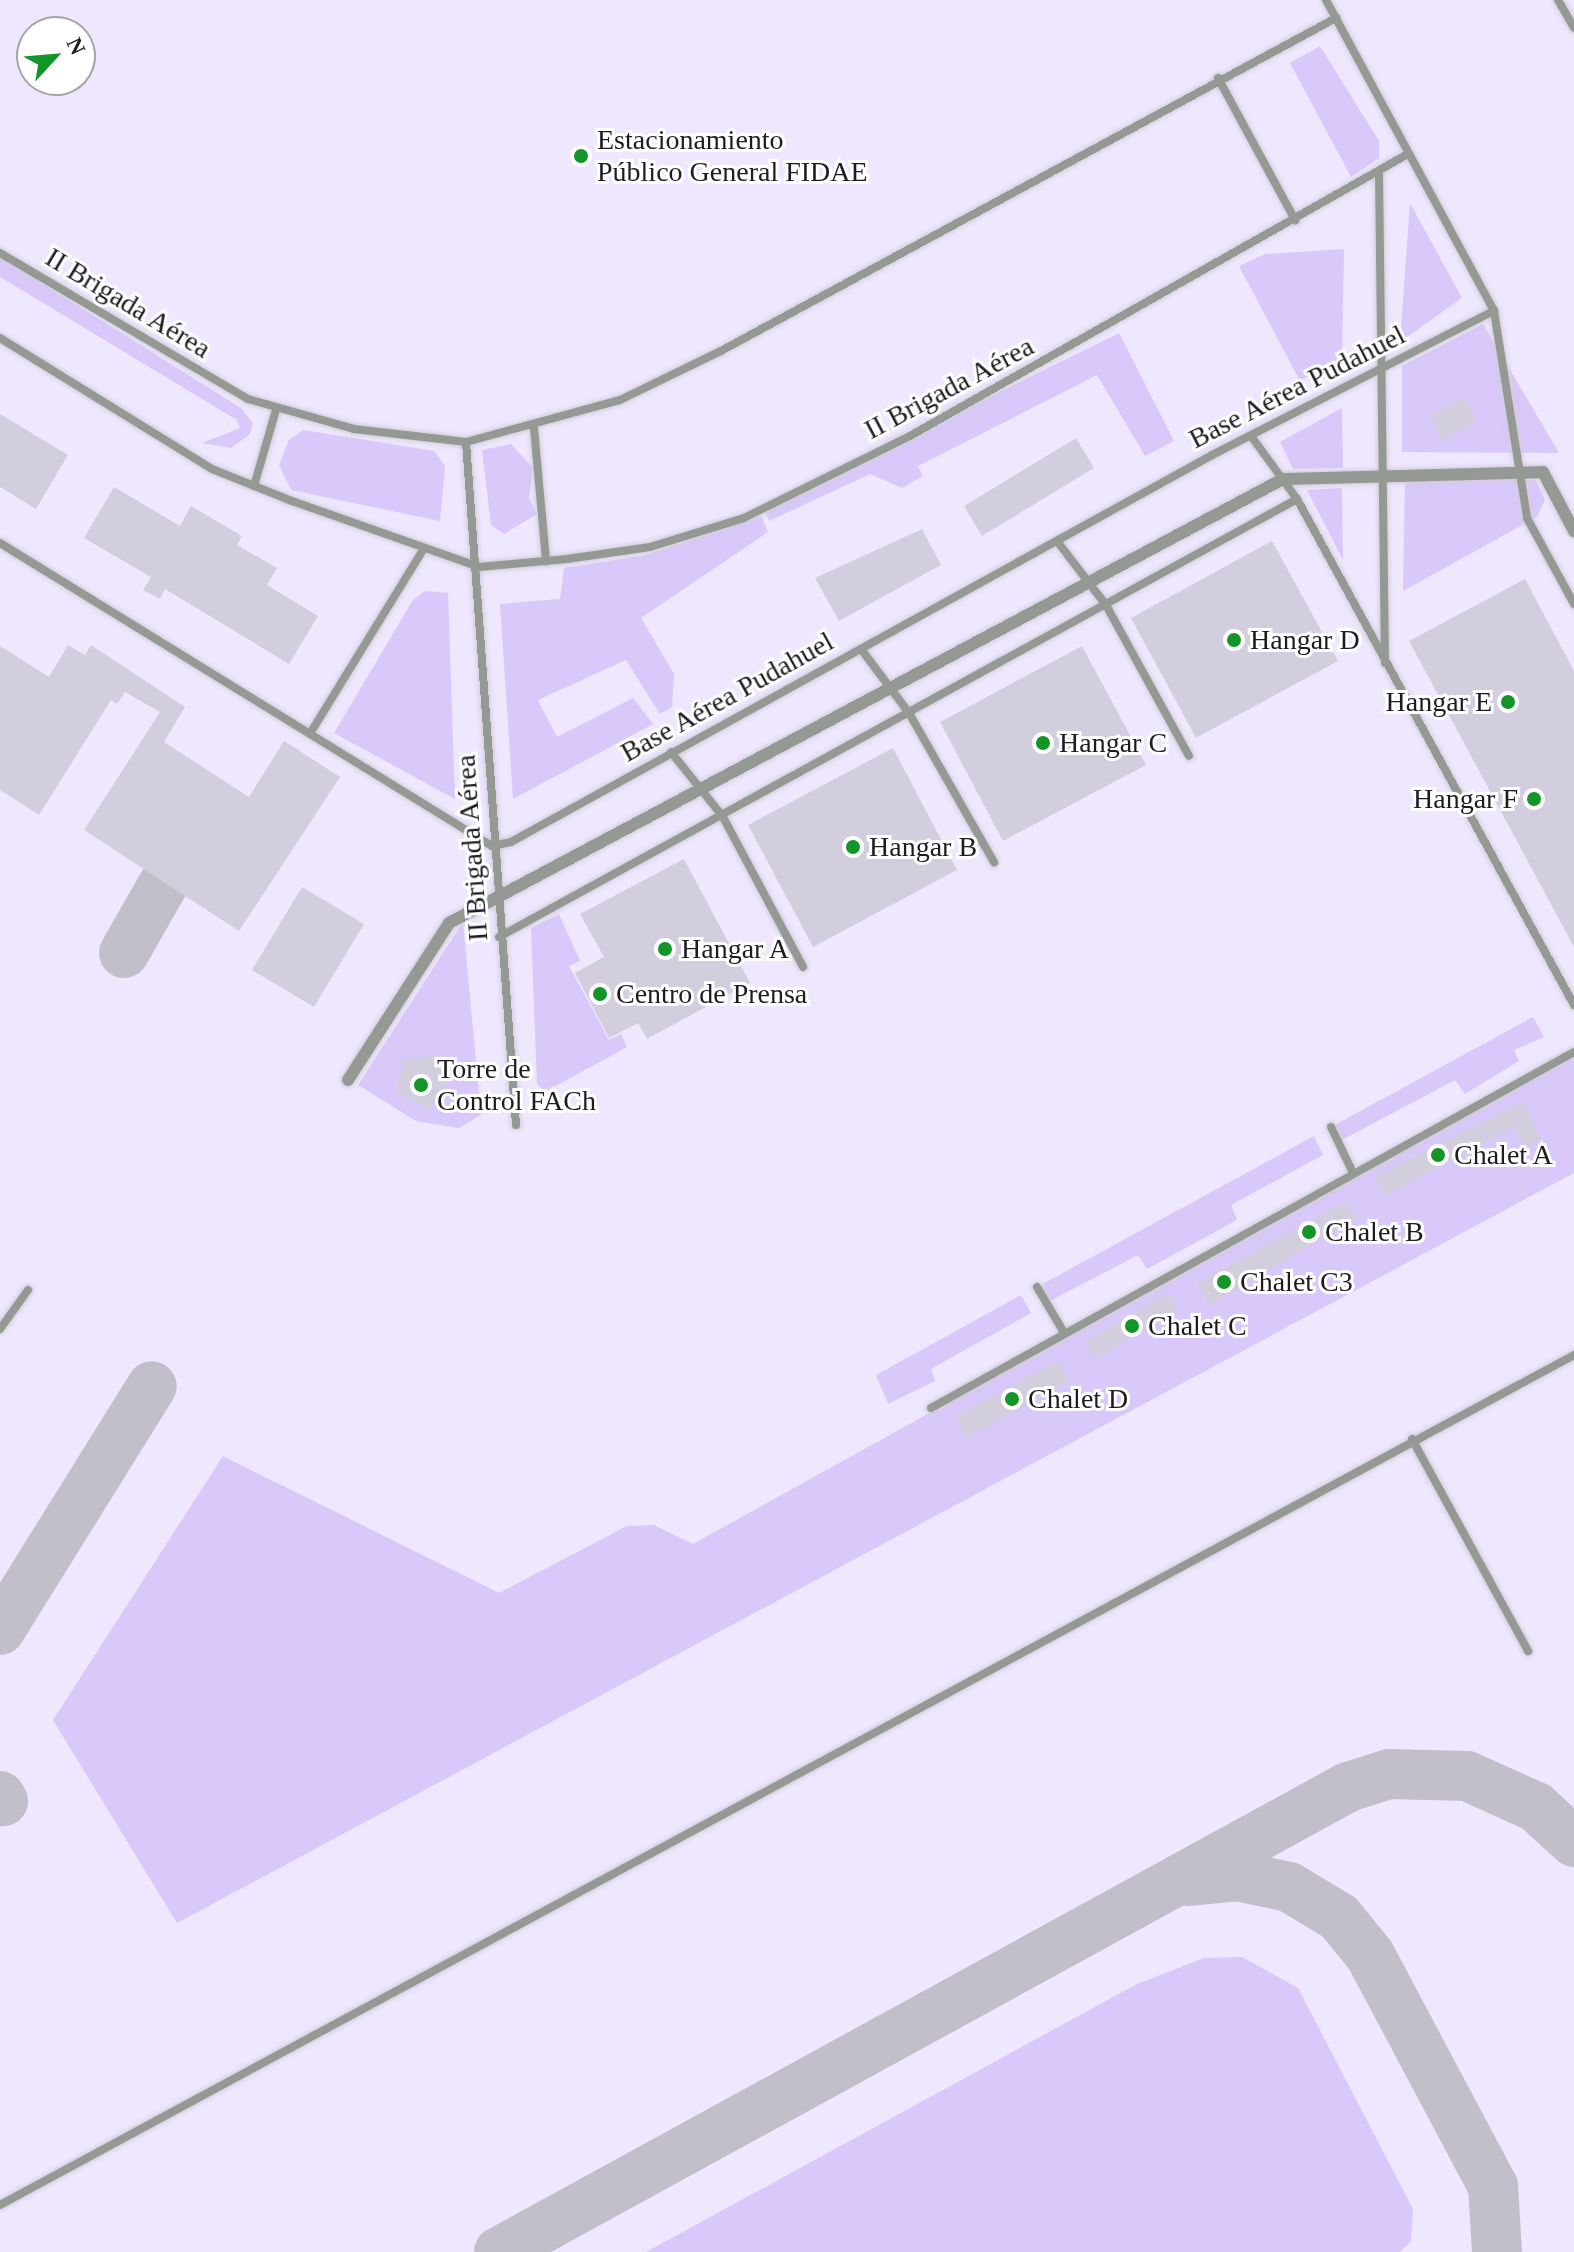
<!DOCTYPE html>
<meta charset="utf-8">
<style>
body{margin:0}
#map{position:relative;width:1574px;height:2252px;overflow:hidden;background:#f4f0fd;font-family:Georgia,serif}
div>[style]{position:absolute}
.built>*{inset:0;background:#eee7fe}
.green>*{inset:0;background:#d9c8fa}
.taxiway>*{height:50px;margin:-25px;padding:0 25px;transform-origin:25px;border-radius:25px;background:#c2beca}
.building>*{inset:0;background:#d3cede}
.roads{filter:drop-shadow(0 0 2px #d2ceda) drop-shadow(0 0 2px #d2ceda)}
.service>*{height:8px;margin:-4px;padding:0 4px;transform-origin:4px;border-radius:4px;background:#949994}
.pedestrian>*{height:12px;margin:-6px;padding:0 6px;transform-origin:6px;border-radius:6px;background:#949994}
.dots>*{width:22px;height:22px;translate:-50% -50%;box-sizing:border-box;border:4px solid #fff;border-radius:50%}
span{translate:-50% -50%;white-space:nowrap;text-align:center;line-height:1.15;-webkit-text-stroke:6px #fff;paint-order:stroke}
.poi-label{font-size:28px;color:#1e1c22}
.left{translate:0 -50%;text-align:left}
.right{translate:-100% -50%;text-align:right}
.street-label{font-size:28px;color:#1e1c22}
.north{position:absolute;left:16px;top:16px;width:80px;height:80px;box-sizing:border-box;background:#fff;border:2px solid #a5a4a7;border-radius:50%;rotate:64deg;font-size:22px;font-weight:700;line-height:32px;text-align:center;color:#1e1c22}
.north::after{content:'';display:block;margin:auto;width:28px;height:36px;background:#139528;clip-path:polygon(50% 0,100% 100%,50% 72%,0 100%)}
</style>
<div id="map">
<div class="built">
<i style="clip-path:polygon(evenodd,0 0,1574px 0,1574px 2252px,0 2252px,0 0,32px 32px,80px 32px,80px 80px,32px 80px,32px 32px)"></i>
</div>
<div class="green">
<i style="clip-path:polygon(1320px 46px,1379px 141px,1379px 158px,1351px 177px,1290px 63px)"></i>
<i style="clip-path:polygon(1410px 203px,1462px 298px,1400px 342px)"></i>
<i style="clip-path:polygon(1344px 249px,1342px 357px,1300px 381px,1239px 266px,1265px 254px)"></i>
<i style="clip-path:polygon(0 257px,241px 408px,253px 424px,249px 435px,231px 448px,202px 443px,240px 428px,237px 420px,0 277px)"></i>
<i style="clip-path:polygon(1483px 324px,1559px 453px,1402px 452px,1402px 366px)"></i>
<i style="clip-path:polygon(1119px 333px,1174px 441px,1145px 456px,1097px 375px,918px 466px,923px 476px,902px 488px,870px 474px,769px 521px,764px 508px)"></i>
<i style="clip-path:polygon(1342px 408px,1343px 468px,1293px 469px,1280px 442px)"></i>
<i style="clip-path:polygon(303px 430px,434px 451px,445px 466px,440px 521px,291px 490px,279px 465px,289px 440px)"></i>
<i style="clip-path:polygon(511px 444px,533px 468px,529px 498px,537px 514px,504px 534px,491px 525px,482px 450px)"></i>
<i style="clip-path:polygon(1405px 478px,1536px 480px,1545px 500px,1537px 517px,1403px 591px)"></i>
<i style="clip-path:polygon(1342px 488px,1343px 560px,1307px 490px)"></i>
<i style="clip-path:polygon(761px 516px,768px 532px,641px 618px,674px 674px,672px 707px,660px 714px,626px 660px,538px 700px,557px 737px,633px 698px,653px 724px,513px 799px,500px 604px,560px 599px,564px 568px,646px 555px)"></i>
<i style="clip-path:polygon(425px 591px,448px 593px,455px 799px,334px 733px,413px 600px)"></i>
<i style="clip-path:polygon(559px 914px,580px 961px,569px 966px,609px 1040px,621px 1034px,627px 1047px,545px 1092px,537px 1084px,531px 928px)"></i>
<i style="clip-path:polygon(463px 922px,481px 1115px,459px 1128px,416px 1121px,358px 1085px)"></i>
<i style="clip-path:polygon(1533px 1017px,1544px 1037px,1514px 1050px,1519px 1061px,1465px 1094px,1455px 1080px,1338px 1142px,1331px 1127px)"></i>
<i style="clip-path:polygon(1574px 1056px,1574px 1173px,177px 1923px,53px 1720px,223px 1456px,499px 1593px,627px 1526px,654px 1525px,693px 1544px)"></i>
<i style="clip-path:polygon(1314px 1136px,1323px 1155px,1231px 1205px,1237px 1220px,1147px 1269px,1138px 1255px,1046px 1303px,1037px 1287px)"></i>
<i style="clip-path:polygon(1021px 1295px,1031px 1313px,931px 1369px,935px 1381px,888px 1404px,876px 1375px)"></i>
<i style="clip-path:polygon(1242px 1957px,1298px 1988px,1413px 2209px,1411px 2241px,1400px 2252px,646px 2252px,1137px 1984px,1204px 1958px)"></i>
</div>
<div class="taxiway">
<i style="left:124px;top:953px;width:81px;rotate:-60.3deg"></i>
<i style="left:0;top:1630px;width:287px;rotate:-58.1deg"></i>
<i style="left:0;top:1796px;width:6px;rotate:59deg"></i>
<i style="left:1187px;top:1881px;width:50px;rotate:-5.7deg"></i>
<i style="left:1237px;top:1876px;width:53px;rotate:11.9deg"></i>
<i style="left:1289px;top:1887px;width:58px;rotate:31deg"></i>
<i style="left:1339px;top:1917px;width:49px;rotate:50.8deg"></i>
<i style="left:1370px;top:1955px;width:262px;rotate:62deg"></i>
<i style="left:1493px;top:2186px;width:66px;rotate:86.5deg"></i>
<i style="left:499px;top:2252px;width:968px;rotate:-28.71deg"></i>
<i style="left:1348px;top:1787px;width:43px;rotate:-17.6deg"></i>
<i style="left:1389px;top:1774px;width:78px;rotate:1.5deg"></i>
<i style="left:1467px;top:1776px;width:76px;rotate:24.2deg"></i>
<i style="left:1536px;top:1807px;width:52px;rotate:42.6deg"></i>
</div>
<div class="building">
<i style="clip-path:polygon(1464px 397px,1477px 421px,1442px 441px,1430px 415px)"></i>
<i style="clip-path:polygon(0 414px,68px 455px,36px 509px,0 487px)"></i>
<i style="clip-path:polygon(1076px 438px,1094px 468px,982px 536px,964px 506px)"></i>
<i style="clip-path:polygon(114px 487px,180px 526px,191px 506px,242px 536px,237px 545px,277px 568px,267px 585px,318px 616px,289px 664px,165px 589px,160px 599px,143px 590px,151px 577px,84px 538px)"></i>
<i style="clip-path:polygon(922px 529px,941px 565px,839px 621px,815px 578px)"></i>
<i style="clip-path:polygon(1272px 541px,1338px 661px,1196px 738px,1131px 618px)"></i>
<i style="clip-path:polygon(1525px 579px,1574px 671px,1574px 947px,1409px 641px)"></i>
<i style="clip-path:polygon(68px 645px,85px 655px,91px 645px,185px 707px,164px 742px,249px 797px,284px 741px,340px 777px,239px 931px,84px 830px,160px 712px,125px 692px,117px 704px,111px 700px,39px 815px,0 790px,0 646px,49px 677px)"></i>
<i style="clip-path:polygon(1082px 646px,1146px 765px,1003px 841px,940px 722px)"></i>
<i style="clip-path:polygon(893px 748px,957px 870px,813px 947px,748px 825px)"></i>
<i style="clip-path:polygon(684px 859px,750px 983px,647px 1039px,638px 1023px,609px 1038px,575px 973px,604px 957px,580px 914px)"></i>
<i style="clip-path:polygon(302px 887px,364px 924px,314px 1007px,252px 970px)"></i>
<i style="clip-path:polygon(440px 1055px,445px 1092px,428px 1109px,395px 1092px,404px 1059px)"></i>
<i style="clip-path:polygon(1522px 1102px,1541px 1139px,1526px 1148px,1514px 1126px,1385px 1196px,1375px 1177px)"></i>
<i style="clip-path:polygon(1347px 1201px,1356px 1218px,1210px 1305px,1197px 1283px)"></i>
<i style="clip-path:polygon(1168px 1293px,1178px 1310px,1096px 1358px,1086px 1341px)"></i>
<i style="clip-path:polygon(1059px 1360px,1070px 1381px,965px 1438px,954px 1417px)"></i>
</div>
<div class="roads">
<div class="service">
<i style="left:1326px;top:0;width:353px;rotate:61.6deg"></i>
<i style="left:1494px;top:311px;width:210px;rotate:80.9deg"></i>
<i style="left:1527px;top:518px;width:98px;rotate:61.3deg"></i>
<i style="left:1558px;top:0;width:32px;rotate:60deg"></i>
<i style="left:1218px;top:78px;width:162px;rotate:61.5deg"></i>
<i style="left:1379px;top:172px;width:491px;rotate:89.3deg"></i>
<i style="left:0;top:253px;width:288px;rotate:30.5deg"></i>
<i style="left:248px;top:399px;width:110px;rotate:15.8deg"></i>
<i style="left:354px;top:429px;width:113px;rotate:6.6deg"></i>
<i style="left:466px;top:442px;width:160px;rotate:-15.3deg"></i>
<i style="left:620px;top:400px;width:110px;rotate:-25.9deg"></i>
<i style="left:719px;top:352px;width:702px;rotate:-28.43deg"></i>
<i style="left:0;top:338px;width:249px;rotate:31.7deg"></i>
<i style="left:212px;top:469px;width:86px;rotate:21.8deg"></i>
<i style="left:292px;top:501px;width:198px;rotate:19.4deg"></i>
<i style="left:479px;top:567px;width:88px;rotate:-5.2deg"></i>
<i style="left:567px;top:559px;width:84px;rotate:-8.2deg"></i>
<i style="left:650px;top:547px;width:98px;rotate:-17.1deg"></i>
<i style="left:744px;top:518px;width:185px;rotate:-26.3deg"></i>
<i style="left:910px;top:436px;width:570px;rotate:-29.53deg"></i>
<i style="left:534px;top:428px;width:134px;rotate:84.8deg"></i>
<i style="left:1251px;top:436px;width:78px;rotate:53.9deg"></i>
<i style="left:1297px;top:499px;width:577px;rotate:61.3deg"></i>
<i style="left:466px;top:442px;width:685px;rotate:85.81deg"></i>
<i style="left:254px;top:486px;width:79px;rotate:-73.9deg"></i>
<i style="left:1057px;top:541px;width:81px;rotate:52.6deg"></i>
<i style="left:1106px;top:605px;width:172px;rotate:61.2deg"></i>
<i style="left:0;top:543px;width:578px;rotate:31.63deg"></i>
<i style="left:492px;top:846px;width:19px;rotate:-12deg"></i>
<i style="left:511px;top:842px;width:801px;rotate:-28.9deg"></i>
<i style="left:1212px;top:455px;width:317px;rotate:-27.1deg"></i>
<i style="left:861px;top:649px;width:80px;rotate:53.1deg"></i>
<i style="left:909px;top:713px;width:172px;rotate:60.3deg"></i>
<i style="left:311px;top:732px;width:216px;rotate:-58.4deg"></i>
<i style="left:671px;top:752px;width:83px;rotate:51.3deg"></i>
<i style="left:723px;top:817px;width:170px;rotate:61.9deg"></i>
<i style="left:499px;top:937px;width:910px;rotate:-28.76deg"></i>
<i style="left:1331px;top:1127px;width:51px;rotate:64.4deg"></i>
<i style="left:1037px;top:1287px;width:51px;rotate:59.4deg"></i>
<i style="left:0;top:1329px;width:48px;rotate:-54.3deg"></i>
<i style="left:931px;top:1408px;width:735px;rotate:-28.97deg"></i>
<i style="left:1412px;top:1439px;width:242px;rotate:61.3deg"></i>
<i style="left:0;top:2205px;width:1789px;rotate:-28.37deg"></i>
</div>
<div class="pedestrian">
<i style="left:348px;top:1080px;width:187px;rotate:-57.2deg"></i>
<i style="left:449px;top:923px;width:945px;rotate:-28.03deg"></i>
<i style="left:1283px;top:479px;width:260px;rotate:-1.5deg"></i>
<i style="left:1543px;top:472px;width:67px;rotate:62.3deg"></i>
</div>
</div>
<div class="dots">
<i style="left:581px;top:156px;background:#139528"></i>
<i style="left:1234px;top:640px;background:#139528"></i>
<i style="left:1508px;top:702px;background:#139528"></i>
<i style="left:1043px;top:743px;background:#139528"></i>
<i style="left:1534px;top:799px;background:#139528"></i>
<i style="left:853px;top:847px;background:#139528"></i>
<i style="left:665px;top:949px;background:#139528"></i>
<i style="left:600px;top:994px;background:#139528"></i>
<i style="left:421px;top:1085px;background:#139528"></i>
<i style="left:1438px;top:1155px;background:#139528"></i>
<i style="left:1309px;top:1232px;background:#139528"></i>
<i style="left:1224px;top:1282px;background:#139528"></i>
<i style="left:1132px;top:1326px;background:#139528"></i>
<i style="left:1012px;top:1399px;background:#139528"></i>
</div>
<div class="poi-label">
<span class="left" style="left:597px;top:156px">Estacionamiento<br>Público General FIDAE</span>
<span class="left" style="left:1250px;top:640px">Hangar D</span>
<span class="right" style="left:1492px;top:702px">Hangar E</span>
<span class="left" style="left:1059px;top:743px">Hangar C</span>
<span class="right" style="left:1518px;top:799px">Hangar F</span>
<span class="left" style="left:869px;top:847px">Hangar B</span>
<span class="left" style="left:681px;top:949px">Hangar A</span>
<span class="left" style="left:616px;top:994px">Centro de Prensa</span>
<span class="left" style="left:437px;top:1085px">Torre de<br>Control FACh</span>
<span class="left" style="left:1454px;top:1155px">Chalet A</span>
<span class="left" style="left:1325px;top:1232px">Chalet B</span>
<span class="left" style="left:1240px;top:1282px">Chalet C3</span>
<span class="left" style="left:1148px;top:1326px">Chalet C</span>
<span class="left" style="left:1028px;top:1399px">Chalet D</span>
</div>
<div class="street-label">
<span style="left:128px;top:303px;rotate:31deg">II Brigada Aérea</span>
<span style="left:1297px;top:387px;rotate:-27deg">Base Aérea Pudahuel</span>
<span style="left:949px;top:388px;rotate:-28deg">II Brigada Aérea</span>
<span style="left:727px;top:697px;rotate:-29deg">Base Aérea Pudahuel</span>
<span style="left:472px;top:848px;rotate:-94deg">II Brigada Aérea</span>
</div>
<div class="north">N</div>
</div>
